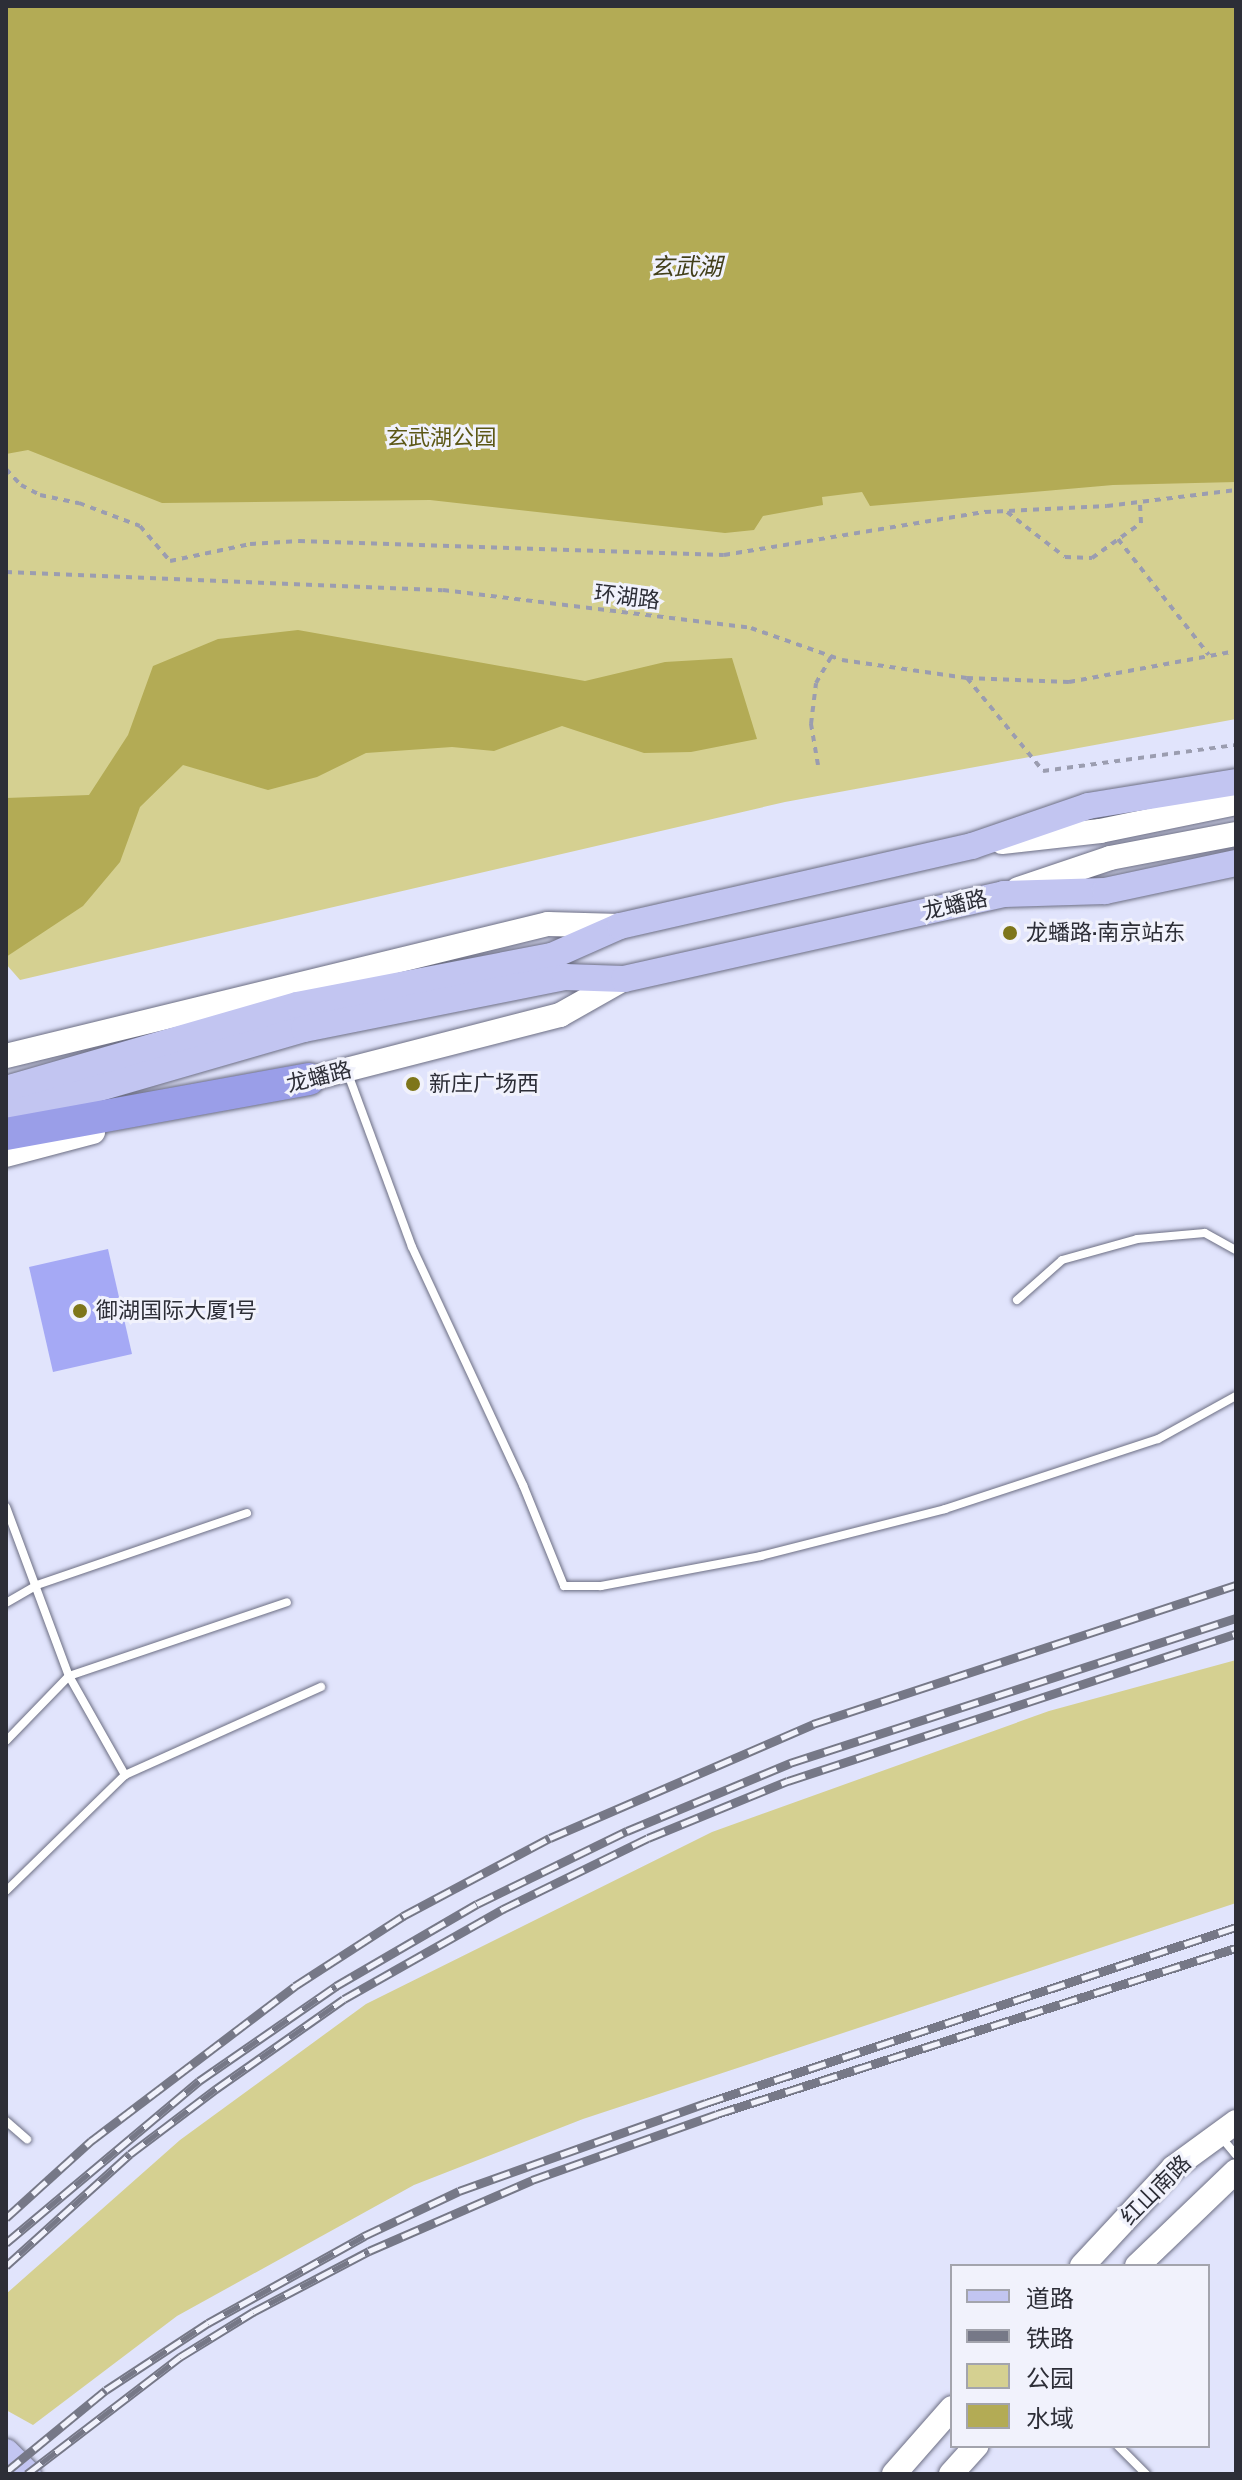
<!DOCTYPE html>
<meta charset="utf-8">
<style>
body{margin:0}
#map{position:relative;width:1242px;height:2480px;overflow:hidden;background:#e1e4fc;font-family:Cabin,"Noto Sans SC",sans-serif}
div>[style]{position:absolute}
.green>*{inset:0;background:#d5d091}
.water>*{inset:0;background:#b3ab55}
.building>*{inset:0;background:#a5a9f5}
.path>*{height:4px;margin-top:-2px;transform-origin:0;background:repeating-linear-gradient(90deg,#9b9db0 0 6px,transparent 0 12px)}
.roads{filter:drop-shadow(0 0 2px #6c6e83) drop-shadow(0 0 2px #6c6e83)}
.lane>*{height:8px;margin:-4px;padding:0 4px;transform-origin:4px;border-radius:4px;background:#fff}
.secondary>*{height:24px;margin:-12px;padding:0 12px;transform-origin:12px;border-radius:12px;background:#fff}
.primary>*{height:26px;margin:-13px;padding:0 13px;transform-origin:13px;border-radius:13px;background:#c2c5f1}
.highway>*{height:32px;margin:-16px;padding:0 16px;transform-origin:16px;border-radius:16px;background:#9a9ee8}
.rail>*{height:9px;margin-top:-4.5px;transform-origin:0;background:repeating-linear-gradient(90deg,#f1f2fc 0 18px,#767887 0 36px);box-sizing:border-box;border-block:2px solid #767887}
.dots>*{width:22px;height:22px;translate:-50% -50%;box-sizing:border-box;border:4px solid #f1f2fc;border-radius:50%}
span{translate:-50% -50%;white-space:nowrap;text-align:center;line-height:1.15;-webkit-text-stroke:6px #f1f2fc;paint-order:stroke}
.park-label{font-size:22px;color:#5c5716}
.street-label{font-size:22px;color:#2d2e37}
.poi-label{font-size:22px;color:#2d2e37}
.left{translate:0 -50%;text-align:left}
.water-label{font-size:24px;color:#423f1a;font-style:italic}
.frame{position:absolute;inset:0;border:8px solid #2d2e37;pointer-events:none}
.legend{position:absolute;left:950px;top:2264px;width:260px;height:184px;box-sizing:border-box;background:#f1f2fc;border:2px solid #a3a4ad;margin:0;padding:10px 14px;list-style:none;font-size:24px;color:#2d2e37}
.legend li{display:flex;align-items:center;gap:16px;height:40px}
.legend b{width:40px;border:2px solid #a3a4ad}
</style>
<div id="map">
<div class="green">
<i style="clip-path:polygon(6px 6px,1236px 6px,1236px 719px,785px 802px,20px 980px,6px 964px)"></i>
<i style="clip-path:polygon(1236px 1660px,1236px 1903px,583px 2119px,414px 2185px,177px 2316px,33px 2425px,6px 2410px,6px 2294px,180px 2140px,366px 2004px,712px 1832px,1049px 1711px)"></i>
</div>
<div class="water">
<i style="clip-path:polygon(6px 6px,1236px 6px,1236px 482px,1113px 485px,870px 506px,862px 492px,822px 497px,823px 505px,763px 516px,754px 530px,725px 533px,430px 500px,162px 503px,28px 450px,6px 454px)"></i>
<i style="clip-path:polygon(298px 630px,585px 681px,665px 662px,732px 658px,757px 739px,691px 752px,644px 753px,562px 726px,494px 751px,452px 747px,366px 753px,317px 777px,268px 790px,183px 765px,140px 807px,120px 862px,83px 906px,6px 957px,6px 798px,89px 795px,128px 735px,153px 666px,218px 639px)"></i>
</div>
<div class="building">
<i style="clip-path:polygon(108px 1249px,132px 1354px,53px 1372px,29px 1267px)"></i>
</div>
<div class="path">
<i style="left:6px;top:469px;width:22px;rotate:47deg"></i>
<i style="left:21px;top:485px;width:21px;rotate:28deg"></i>
<i style="left:40px;top:495px;width:40px;rotate:12deg"></i>
<i style="left:79px;top:503px;width:65px;rotate:20.7deg"></i>
<i style="left:140px;top:526px;width:46px;rotate:49.4deg"></i>
<i style="left:170px;top:561px;width:82px;rotate:-12deg"></i>
<i style="left:250px;top:544px;width:49px;rotate:-3.5deg"></i>
<i style="left:299px;top:541px;width:425px;rotate:1.9deg"></i>
<i style="left:724px;top:555px;width:265px;rotate:-9.4deg"></i>
<i style="left:985px;top:512px;width:122px;rotate:-2.8deg"></i>
<i style="left:1107px;top:506px;width:130px;rotate:-7.1deg"></i>
<i style="left:1007px;top:512px;width:73px;rotate:37.8deg"></i>
<i style="left:1065px;top:557px;width:27px;rotate:2deg"></i>
<i style="left:1092px;top:558px;width:60px;rotate:-35.5deg"></i>
<i style="left:1141px;top:523px;width:21px;rotate:-93deg"></i>
<i style="left:1118px;top:539px;width:147px;rotate:51.9deg"></i>
<i style="left:6px;top:572px;width:437px;rotate:2.4deg"></i>
<i style="left:443px;top:590px;width:310px;rotate:7deg"></i>
<i style="left:751px;top:628px;width:96px;rotate:19.4deg"></i>
<i style="left:842px;top:660px;width:126px;rotate:8.2deg"></i>
<i style="left:967px;top:678px;width:102px;rotate:2.2deg"></i>
<i style="left:1069px;top:682px;width:170px;rotate:-10.5deg"></i>
<i style="left:967px;top:678px;width:120px;rotate:50.7deg"></i>
<i style="left:1043px;top:771px;width:195px;rotate:-7.7deg"></i>
<i style="left:818px;top:765px;width:42px;rotate:-99.7deg"></i>
<i style="left:811px;top:724px;width:41px;rotate:-83deg"></i>
<i style="left:816px;top:683px;width:30px;rotate:-60deg"></i>
</div>
<div class="roads">
<div class="lane">
<i style="left:348px;top:1074px;width:184px;rotate:69.7deg"></i>
<i style="left:412px;top:1247px;width:263px;rotate:65deg"></i>
<i style="left:523px;top:1485px;width:109px;rotate:67.9deg"></i>
<i style="left:564px;top:1586px;width:37px"></i>
<i style="left:601px;top:1586px;width:163px;rotate:-10.6deg"></i>
<i style="left:761px;top:1556px;width:190px;rotate:-14.3deg"></i>
<i style="left:945px;top:1509px;width:224px;rotate:-18.2deg"></i>
<i style="left:1158px;top:1439px;width:89px;rotate:-28.9deg"></i>
<i style="left:1017px;top:1300px;width:60px;rotate:-41.6deg"></i>
<i style="left:1062px;top:1260px;width:78px;rotate:-15.6deg"></i>
<i style="left:1137px;top:1239px;width:68px;rotate:-5deg"></i>
<i style="left:1205px;top:1233px;width:35px;rotate:29deg"></i>
<i style="left:6px;top:1507px;width:180px;rotate:69.6deg"></i>
<i style="left:69px;top:1676px;width:114px;rotate:60.5deg"></i>
<i style="left:6px;top:1603px;width:36px;rotate:-30deg"></i>
<i style="left:37px;top:1585px;width:222px;rotate:-18.9deg"></i>
<i style="left:6px;top:1741px;width:91px;rotate:-45.9deg"></i>
<i style="left:69px;top:1676px;width:230px;rotate:-18.7deg"></i>
<i style="left:6px;top:1891px;width:166px;rotate:-44.3deg"></i>
<i style="left:125px;top:1775px;width:215px;rotate:-24.2deg"></i>
<i style="left:6px;top:2121px;width:28px;rotate:41deg"></i>
<i style="left:1221px;top:2137px;width:23px;rotate:50deg"></i>
<i style="left:1118px;top:2446px;width:40px;rotate:45deg"></i>
</div>
<div class="secondary">
<i style="left:1002px;top:842px;width:99px;rotate:-6.4deg"></i>
<i style="left:1100px;top:831px;width:139px;rotate:-11.6deg"></i>
<i style="left:1018px;top:889px;width:97px;rotate:-18.6deg"></i>
<i style="left:1110px;top:858px;width:128px;rotate:-10.8deg"></i>
<i style="left:6px;top:1056px;width:558px;rotate:-13.69deg"></i>
<i style="left:548px;top:924px;width:72px;rotate:1.6deg"></i>
<i style="left:295px;top:1083px;width:274px;rotate:-14.4deg"></i>
<i style="left:560px;top:1015px;width:73px;rotate:-29.4deg"></i>
<i style="left:6px;top:1155px;width:90px;rotate:-14.8deg"></i>
<i style="left:1082px;top:2266px;width:134px;rotate:-47.1deg"></i>
<i style="left:1173px;top:2168px;width:78px;rotate:-36.1deg"></i>
<i style="left:1137px;top:2266px;width:137px;rotate:-43.8deg"></i>
<i style="left:894px;top:2474px;width:88px;rotate:-48.7deg"></i>
<i style="left:951px;top:2474px;width:38px;rotate:-48deg"></i>
</div>
<div class="primary">
<i style="left:6px;top:1089px;width:303px;rotate:-16.1deg"></i>
<i style="left:297px;top:1005px;width:260px;rotate:-10.9deg"></i>
<i style="left:552px;top:956px;width:74px;rotate:-23.8deg"></i>
<i style="left:620px;top:926px;width:361px;rotate:-12.8deg"></i>
<i style="left:972px;top:846px;width:123px;rotate:-19deg"></i>
<i style="left:1088px;top:806px;width:150px;rotate:-9.2deg"></i>
<i style="left:6px;top:1115px;width:310px;rotate:-16.1deg"></i>
<i style="left:304px;top:1029px;width:266px;rotate:-11.3deg"></i>
<i style="left:565px;top:977px;width:59px;rotate:1.9deg"></i>
<i style="left:624px;top:979px;width:389px;rotate:-12.6deg"></i>
<i style="left:1004px;top:894px;width:101px;rotate:-1.7deg"></i>
<i style="left:1105px;top:891px;width:134px;rotate:-12.1deg"></i>
<i style="left:6px;top:2452px;width:31px;rotate:45deg"></i>
</div>
<div class="highway">
<i style="left:6px;top:1134px;width:308px;rotate:-10.3deg"></i>
</div>
</div>
<div class="rail">
<i style="left:6px;top:2218px;width:115px;rotate:-42.2deg"></i>
<i style="left:91px;top:2141px;width:256px;rotate:-37.2deg"></i>
<i style="left:295px;top:1986px;width:129px;rotate:-32.9deg"></i>
<i style="left:403px;top:1916px;width:166px;rotate:-28deg"></i>
<i style="left:550px;top:1838px;width:287px;rotate:-23.4deg"></i>
<i style="left:813px;top:1724px;width:445px;rotate:-18.2deg"></i>
<i style="left:6px;top:2243px;width:252px;rotate:-40deg"></i>
<i style="left:199px;top:2081px;width:167px;rotate:-34.7deg"></i>
<i style="left:336px;top:1986px;width:163px;rotate:-30.2deg"></i>
<i style="left:477px;top:1904px;width:167px;rotate:-26deg"></i>
<i style="left:627px;top:1831px;width:177px;rotate:-22.6deg"></i>
<i style="left:790px;top:1763px;width:469px;rotate:-18deg"></i>
<i style="left:6px;top:2266px;width:167px;rotate:-42.1deg"></i>
<i style="left:130px;top:2154px;width:108px;rotate:-37.1deg"></i>
<i style="left:216px;top:2089px;width:156px;rotate:-35.1deg"></i>
<i style="left:344px;top:1999px;width:183px;rotate:-29.5deg"></i>
<i style="left:503px;top:1909px;width:161px;rotate:-26.1deg"></i>
<i style="left:648px;top:1838px;width:151px;rotate:-22.2deg"></i>
<i style="left:788px;top:1781px;width:472px;rotate:-18.2deg"></i>
<i style="left:6px;top:2472px;width:129px;rotate:-39.4deg"></i>
<i style="left:106px;top:2390px;width:122px;rotate:-33.3deg"></i>
<i style="left:208px;top:2323px;width:179px;rotate:-29.1deg"></i>
<i style="left:364px;top:2236px;width:105px;rotate:-25.3deg"></i>
<i style="left:459px;top:2191px;width:262px;rotate:-19.6deg"></i>
<i style="left:706px;top:2103px;width:558px;rotate:-18.37deg"></i>
<i style="left:27px;top:2474px;width:193px;rotate:-37.4deg"></i>
<i style="left:180px;top:2357px;width:86px;rotate:-31.7deg"></i>
<i style="left:253px;top:2312px;width:131px;rotate:-27.7deg"></i>
<i style="left:369px;top:2251px;width:178px;rotate:-23.5deg"></i>
<i style="left:532px;top:2180px;width:196px;rotate:-19.6deg"></i>
<i style="left:717px;top:2114px;width:545px;rotate:-17.74deg"></i>
</div>
<div class="dots">
<i style="left:1010px;top:933px;background:#7e761a"></i>
<i style="left:413px;top:1084px;background:#7e761a"></i>
<i style="left:80px;top:1311px;background:#7e761a"></i>
</div>
<div class="park-label">
<span style="left:441px;top:438px">玄武湖公园</span>
</div>
<div class="street-label">
<span style="left:627px;top:597px;rotate:7deg">环湖路</span>
<span style="left:955px;top:905px;rotate:-13deg">龙蟠路</span>
<span style="left:319px;top:1077px;rotate:-14deg">龙蟠路</span>
<span style="left:1156px;top:2190px;rotate:-45deg">红山南路</span>
</div>
<div class="poi-label">
<span class="left" style="left:1026px;top:933px">龙蟠路·南京站东</span>
<span class="left" style="left:429px;top:1084px">新庄广场西</span>
<span class="left" style="left:96px;top:1311px">御湖国际大厦1号</span>
</div>
<div class="water-label">
<span style="left:686px;top:267px">玄武湖</span>
</div>
<div class="frame"></div>
<ul class="legend">
<li><b style="height:10px;background:#c2c5f1"></b>道路</li>
<li><b style="height:10px;background:#767887"></b>铁路</li>
<li><b style="height:22px;background:#d5d091"></b>公园</li>
<li><b style="height:22px;background:#b3ab55"></b>水域</li>
</ul>
</div>
